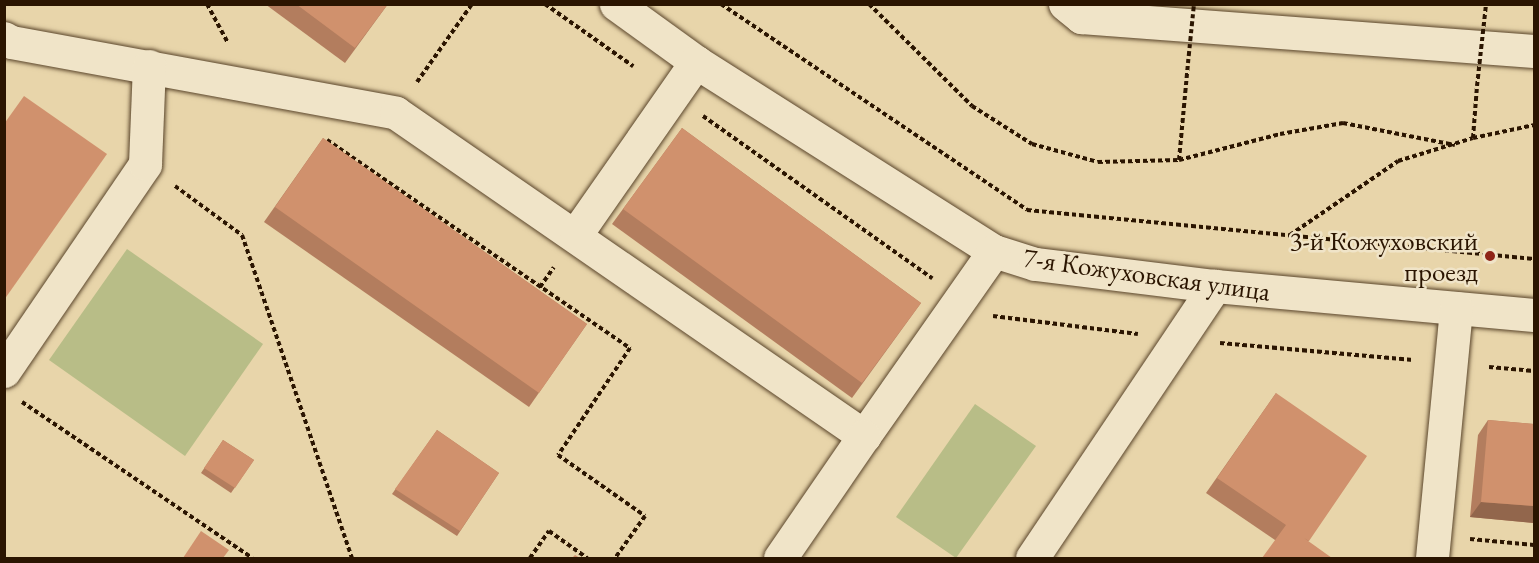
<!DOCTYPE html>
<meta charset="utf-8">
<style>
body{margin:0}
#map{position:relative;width:1539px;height:563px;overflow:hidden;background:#e8d5aa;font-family:"EB Garamond",serif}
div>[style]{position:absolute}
.green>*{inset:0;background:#b8bd87}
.path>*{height:4px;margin-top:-2px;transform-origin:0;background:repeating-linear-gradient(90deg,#2b1501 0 4.5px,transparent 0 7.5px)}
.roads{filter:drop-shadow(0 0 2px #5a452b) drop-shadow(0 0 2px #5a452b)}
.minor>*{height:33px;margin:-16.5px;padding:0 16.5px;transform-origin:16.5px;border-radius:16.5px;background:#f0e4c8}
.path-bridge>*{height:4px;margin-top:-2px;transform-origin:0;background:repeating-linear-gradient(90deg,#2b1501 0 4.5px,transparent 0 7.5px)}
.wall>*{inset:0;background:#b37d5e}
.shaded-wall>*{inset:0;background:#92664c}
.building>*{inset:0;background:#d0916d}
.dots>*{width:16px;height:16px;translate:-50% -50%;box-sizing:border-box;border:3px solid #f0e4c8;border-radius:50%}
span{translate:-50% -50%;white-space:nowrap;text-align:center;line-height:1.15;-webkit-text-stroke:5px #f0e4c8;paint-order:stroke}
.poi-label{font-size:27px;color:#2b1501}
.right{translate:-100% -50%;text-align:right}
.street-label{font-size:27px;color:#2b1501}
.frame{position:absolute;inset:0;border:6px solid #2b1501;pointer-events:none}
</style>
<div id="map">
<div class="green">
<i style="clip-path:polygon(127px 249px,263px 344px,185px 456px,49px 360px)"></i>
<i style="clip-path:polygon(975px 404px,1036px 446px,956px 558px,896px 517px)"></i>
</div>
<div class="path">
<i style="left:207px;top:4px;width:44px;rotate:61.7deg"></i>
<i style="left:545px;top:4px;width:108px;rotate:35.2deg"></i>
<i style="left:721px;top:4px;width:369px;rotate:33.9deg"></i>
<i style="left:1027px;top:210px;width:509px;rotate:5.52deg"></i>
<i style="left:869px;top:4px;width:145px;rotate:44.7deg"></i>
<i style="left:972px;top:106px;width:71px;rotate:32.3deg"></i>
<i style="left:1032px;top:144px;width:68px;rotate:15.3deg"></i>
<i style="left:1098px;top:162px;width:81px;rotate:-1.4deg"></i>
<i style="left:1179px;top:160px;width:104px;rotate:-14.4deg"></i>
<i style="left:1280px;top:134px;width:64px;rotate:-9.9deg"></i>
<i style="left:1343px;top:123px;width:114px;rotate:11.1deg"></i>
<i style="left:417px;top:82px;width:95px;rotate:-54.8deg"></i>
<i style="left:703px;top:116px;width:281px;rotate:35.3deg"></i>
<i style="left:1473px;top:138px;width:52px;rotate:-85.6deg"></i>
<i style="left:327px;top:140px;width:368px;rotate:34.5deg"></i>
<i style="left:630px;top:348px;width:129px;rotate:123.9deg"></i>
<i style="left:558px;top:455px;width:106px;rotate:35deg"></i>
<i style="left:645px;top:516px;width:52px;rotate:125.5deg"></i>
<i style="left:1179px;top:160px;width:97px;rotate:-84.7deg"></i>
<i style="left:175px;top:186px;width:83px;rotate:36.2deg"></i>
<i style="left:242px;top:235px;width:341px;rotate:71.2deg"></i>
<i style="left:1290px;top:235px;width:131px;rotate:-34.4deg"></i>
<i style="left:1398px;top:161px;width:78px;rotate:-17deg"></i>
<i style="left:1473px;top:138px;width:62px;rotate:-12deg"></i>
<i style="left:540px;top:287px;width:24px;rotate:-55deg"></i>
<i style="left:993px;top:316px;width:146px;rotate:7.1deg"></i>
<i style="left:1220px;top:343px;width:194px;rotate:5deg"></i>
<i style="left:1489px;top:367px;width:45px;rotate:5.1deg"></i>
<i style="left:22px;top:402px;width:278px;rotate:34.1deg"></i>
<i style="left:1470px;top:539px;width:64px;rotate:5.4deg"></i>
<i style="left:530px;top:558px;width:33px;rotate:-55deg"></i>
<i style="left:549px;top:531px;width:47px;rotate:35.4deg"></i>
</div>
<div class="roads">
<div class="minor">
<i style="left:616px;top:4px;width:99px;rotate:35.9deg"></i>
<i style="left:696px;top:62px;width:353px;rotate:32.4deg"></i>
<i style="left:994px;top:251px;width:43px;rotate:17.6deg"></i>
<i style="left:1035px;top:264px;width:181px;rotate:7deg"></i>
<i style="left:1215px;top:286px;width:320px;rotate:5.2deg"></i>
<i style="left:1065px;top:4px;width:21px;rotate:39deg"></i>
<i style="left:1081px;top:17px;width:454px;rotate:4.3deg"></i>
<i style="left:4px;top:38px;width:8px;rotate:30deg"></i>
<i style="left:11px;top:42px;width:391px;rotate:10.4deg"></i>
<i style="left:396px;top:113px;width:569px;rotate:34.61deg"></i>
<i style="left:864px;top:436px;width:226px;rotate:-54.9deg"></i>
<i style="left:576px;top:234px;width:210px;rotate:-55.1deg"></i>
<i style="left:4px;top:371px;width:250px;rotate:-55.7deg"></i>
<i style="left:145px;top:164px;width:98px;rotate:-87.7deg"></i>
<i style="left:780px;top:558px;width:148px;rotate:-55.5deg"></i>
<i style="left:1032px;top:558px;width:328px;rotate:-56.1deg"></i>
<i style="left:1432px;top:558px;width:251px;rotate:-84.5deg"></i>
</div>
</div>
<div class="path-bridge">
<i style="left:1188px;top:63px;width:59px;rotate:-84.2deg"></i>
<i style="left:1477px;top:86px;width:82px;rotate:-83.7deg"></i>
</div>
<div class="wall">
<i style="clip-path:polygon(265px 4px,388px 4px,345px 63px)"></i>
<i style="clip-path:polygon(682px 128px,921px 303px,852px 398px,612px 224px)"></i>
<i style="clip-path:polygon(323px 138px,587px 324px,529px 407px,264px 222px)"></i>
<i style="clip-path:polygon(1276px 393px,1309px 541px,1275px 540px,1206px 493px)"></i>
<i style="clip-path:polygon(1488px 420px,1534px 424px,1534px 523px,1470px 517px,1478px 435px)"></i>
<i style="clip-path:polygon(437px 430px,499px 473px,457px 536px,392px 494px)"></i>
<i style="clip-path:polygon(223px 440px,254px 460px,231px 493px,201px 473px)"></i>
</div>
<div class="shaded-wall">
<i style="clip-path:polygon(1515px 4px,1534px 4px,1534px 6px)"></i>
<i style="clip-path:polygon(1481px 502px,1534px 506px,1534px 523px,1470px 517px)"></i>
</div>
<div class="building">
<i style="clip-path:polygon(296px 4px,388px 4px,355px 48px)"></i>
<i style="clip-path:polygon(24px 96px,107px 154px,4px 300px,4px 124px)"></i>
<i style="clip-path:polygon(682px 128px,921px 303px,862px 383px,623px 209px)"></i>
<i style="clip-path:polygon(323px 138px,587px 324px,539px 393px,275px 207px)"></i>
<i style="clip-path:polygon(1276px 393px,1367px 456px,1309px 541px,1304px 538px,1332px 558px,1262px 558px,1286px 525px,1217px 478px)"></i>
<i style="clip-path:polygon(1488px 420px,1534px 424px,1534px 506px,1481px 502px)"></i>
<i style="clip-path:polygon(437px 430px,499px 473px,460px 531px,395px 489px)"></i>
<i style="clip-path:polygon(223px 440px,254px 460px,235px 488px,204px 468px)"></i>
<i style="clip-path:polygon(201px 531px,229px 550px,223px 558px,183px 558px)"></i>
<i style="clip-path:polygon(575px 555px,580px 558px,572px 558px)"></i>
</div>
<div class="dots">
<i style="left:1490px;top:256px;background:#8f2418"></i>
</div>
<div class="poi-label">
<span class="right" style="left:1478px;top:256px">3-й Кожуховский<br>проезд</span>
</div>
<div class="street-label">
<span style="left:1147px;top:274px;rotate:8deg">7-я Кожуховская улица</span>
</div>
<div class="frame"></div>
</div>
